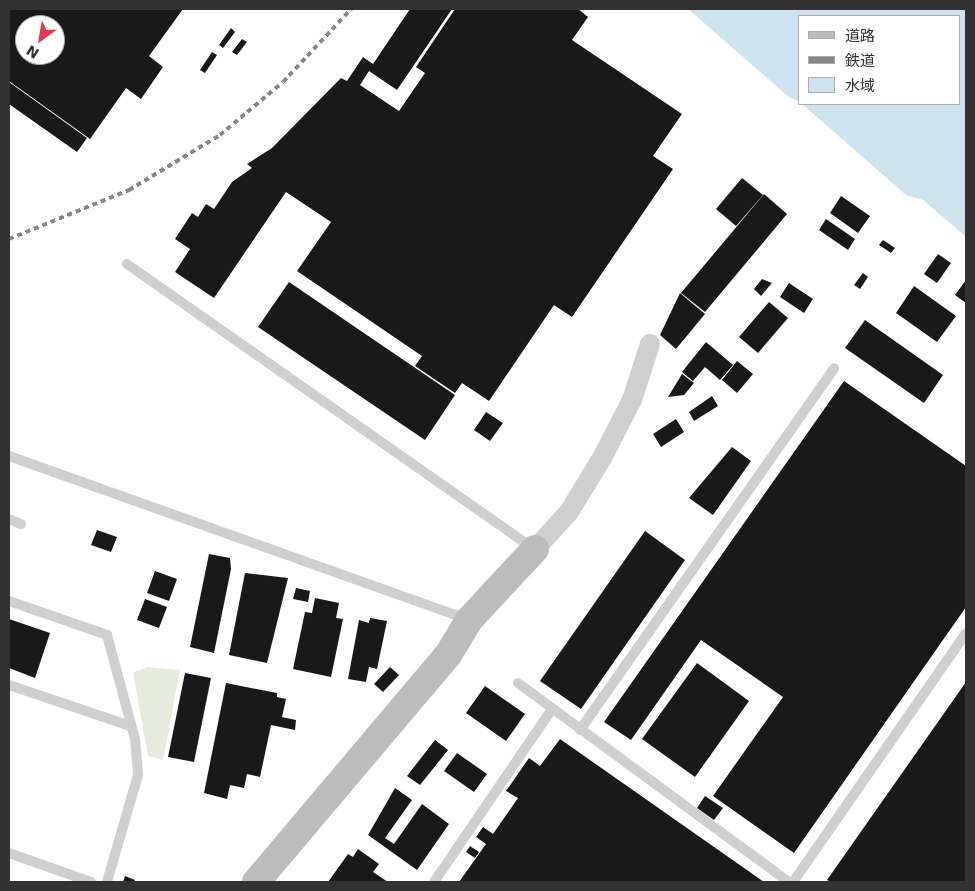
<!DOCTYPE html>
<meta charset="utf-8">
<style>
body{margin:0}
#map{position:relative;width:975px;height:891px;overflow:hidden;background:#fff;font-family:"DejaVu Sans","Noto Sans JP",sans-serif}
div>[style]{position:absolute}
.green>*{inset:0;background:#e6ebde}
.water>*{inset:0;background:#cee3ee}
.building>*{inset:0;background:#191919}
.lane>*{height:10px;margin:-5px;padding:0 5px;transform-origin:5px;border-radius:5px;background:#cfcfcf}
.street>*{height:20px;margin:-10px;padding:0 10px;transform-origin:10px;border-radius:10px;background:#cfcfcf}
.secondary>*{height:28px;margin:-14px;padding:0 14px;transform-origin:14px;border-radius:14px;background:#bcbcbc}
.rail>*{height:4px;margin-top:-2px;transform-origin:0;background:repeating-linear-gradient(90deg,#878787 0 5px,transparent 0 9px)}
span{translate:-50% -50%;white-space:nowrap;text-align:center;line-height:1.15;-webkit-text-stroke:5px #fff;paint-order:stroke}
.frame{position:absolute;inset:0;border:10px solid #323232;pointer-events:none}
.legend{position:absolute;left:798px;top:15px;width:162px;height:90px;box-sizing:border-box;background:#fff;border:1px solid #adadad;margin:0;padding:6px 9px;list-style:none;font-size:15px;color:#323232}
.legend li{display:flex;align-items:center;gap:10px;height:25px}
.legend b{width:25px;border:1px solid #adadad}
.north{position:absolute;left:15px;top:15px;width:50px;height:50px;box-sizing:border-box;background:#fff;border:1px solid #adadad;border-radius:50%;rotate:212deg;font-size:14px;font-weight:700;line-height:20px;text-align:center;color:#323232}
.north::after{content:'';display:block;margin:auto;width:18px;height:22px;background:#e5394f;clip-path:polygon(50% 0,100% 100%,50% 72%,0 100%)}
</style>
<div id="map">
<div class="green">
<i style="clip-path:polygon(147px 667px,180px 670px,163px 760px,148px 756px,133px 673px)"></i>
</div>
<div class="water">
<i style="clip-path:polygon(688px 9px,966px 9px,966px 237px,923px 200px,906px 195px,802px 104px,959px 104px,959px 16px,799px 16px,799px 101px,790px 98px)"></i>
</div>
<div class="building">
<i style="clip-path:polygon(evenodd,9px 9px,183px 9px,149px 56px,163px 67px,141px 99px,126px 88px,90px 139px,9px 81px,9px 9px,25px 25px,55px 25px,55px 55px,25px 55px,25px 25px)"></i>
<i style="clip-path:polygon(410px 9px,452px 9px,397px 90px,369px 71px,360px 85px,399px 111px,425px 73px,416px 67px,455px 9px,578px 9px,588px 17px,572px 40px,682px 114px,653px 156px,673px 169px,572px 317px,554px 305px,489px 401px,462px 383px,455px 393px,415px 366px,422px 356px,297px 271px,331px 222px,286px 192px,214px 298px,175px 272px,190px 249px,175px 239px,192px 213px,198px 217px,206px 204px,214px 209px,232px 182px,252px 168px,247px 164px,272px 148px,341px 78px,347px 81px,363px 57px,373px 64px)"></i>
<i style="clip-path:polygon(231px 28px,235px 32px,223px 48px,219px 45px)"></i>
<i style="clip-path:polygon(242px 39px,247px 42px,237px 55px,232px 52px)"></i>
<i style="clip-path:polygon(212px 52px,217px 55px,205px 73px,200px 70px)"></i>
<i style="clip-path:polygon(9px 82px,87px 138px,77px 152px,9px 104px)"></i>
<i style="clip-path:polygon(742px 178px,763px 195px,736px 226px,716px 209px)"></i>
<i style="clip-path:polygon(764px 194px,787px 214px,705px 312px,681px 293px)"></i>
<i style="clip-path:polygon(841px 196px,870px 216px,858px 233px,830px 213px)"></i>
<i style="clip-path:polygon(826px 219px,855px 239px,848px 250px,819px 230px)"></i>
<i style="clip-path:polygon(883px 240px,895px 248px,891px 253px,879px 245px)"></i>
<i style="clip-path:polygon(938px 254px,951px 263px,937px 283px,924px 274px)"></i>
<i style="clip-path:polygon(863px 273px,868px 277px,860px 289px,854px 285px)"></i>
<i style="clip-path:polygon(762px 279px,772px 283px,761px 296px,754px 289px)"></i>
<i style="clip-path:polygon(966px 280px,966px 303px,955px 295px)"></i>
<i style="clip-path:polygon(289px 282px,455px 395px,425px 440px,258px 327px)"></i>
<i style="clip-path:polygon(789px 283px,813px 299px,804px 313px,780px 297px)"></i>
<i style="clip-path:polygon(914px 286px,956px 316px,937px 342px,896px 313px)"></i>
<i style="clip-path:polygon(680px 293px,705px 314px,676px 349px,660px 335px)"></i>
<i style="clip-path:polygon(769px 302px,788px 318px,758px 353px,739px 337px)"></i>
<i style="clip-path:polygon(865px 320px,943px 375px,924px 403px,845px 348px)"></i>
<i style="clip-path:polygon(706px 342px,733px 365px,720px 380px,705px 367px,693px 381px,682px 372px)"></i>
<i style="clip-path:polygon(737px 361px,753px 374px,737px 393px,722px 380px)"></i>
<i style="clip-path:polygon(682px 374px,694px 383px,684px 395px,668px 397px)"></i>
<i style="clip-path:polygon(844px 381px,966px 466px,966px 607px,794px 853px,713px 796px,783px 697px,701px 640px,631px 740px,604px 722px)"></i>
<i style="clip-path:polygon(712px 396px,718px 406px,694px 421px,689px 412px)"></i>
<i style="clip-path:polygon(486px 412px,503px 423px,490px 441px,474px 430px)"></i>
<i style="clip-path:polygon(676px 419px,684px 432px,661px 447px,653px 434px)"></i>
<i style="clip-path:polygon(732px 447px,751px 461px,713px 515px,689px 498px)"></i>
<i style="clip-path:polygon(97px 530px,117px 537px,111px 552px,91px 545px)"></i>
<i style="clip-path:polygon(645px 531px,685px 560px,581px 709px,540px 681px)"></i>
<i style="clip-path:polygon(209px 554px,230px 558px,231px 569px,214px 653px,190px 647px)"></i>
<i style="clip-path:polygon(155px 571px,177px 579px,169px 601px,147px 593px)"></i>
<i style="clip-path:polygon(245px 573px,288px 578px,267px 663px,229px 655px)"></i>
<i style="clip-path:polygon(296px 588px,310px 591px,308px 602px,293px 599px)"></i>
<i style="clip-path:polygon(315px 598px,339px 603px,336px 618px,343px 619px,331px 677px,293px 669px,305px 612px,312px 613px)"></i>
<i style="clip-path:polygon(145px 599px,167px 607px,159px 628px,137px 620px)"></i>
<i style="clip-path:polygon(370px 618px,387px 621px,377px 669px,369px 667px,366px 682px,348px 679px,359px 620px,369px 623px)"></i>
<i style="clip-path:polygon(9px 619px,50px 633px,35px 678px,9px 668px)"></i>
<i style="clip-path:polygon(697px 663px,749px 701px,695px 777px,642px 739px)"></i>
<i style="clip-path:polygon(390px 667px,399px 675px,383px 692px,374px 684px)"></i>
<i style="clip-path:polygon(185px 673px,211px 678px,194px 762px,168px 757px)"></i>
<i style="clip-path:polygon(966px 682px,966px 882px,831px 882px,827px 880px)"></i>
<i style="clip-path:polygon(226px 683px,277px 693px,277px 697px,286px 699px,282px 717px,296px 720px,295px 730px,271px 725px,260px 777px,247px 774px,244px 788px,230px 785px,227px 799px,204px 793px)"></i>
<i style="clip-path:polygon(485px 686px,525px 714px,506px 741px,466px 713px)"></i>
<i style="clip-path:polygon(560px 739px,764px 882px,459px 882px,486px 844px,476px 837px,483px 827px,493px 834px,518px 798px,506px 791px,529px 758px,540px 766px)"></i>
<i style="clip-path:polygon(435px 740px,448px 750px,420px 785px,407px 776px)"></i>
<i style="clip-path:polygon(457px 753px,487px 774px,474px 792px,444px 771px)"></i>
<i style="clip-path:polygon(395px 788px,412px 800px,385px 838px,394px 844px,422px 804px,449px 824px,417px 870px,368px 835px)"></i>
<i style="clip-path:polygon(705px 796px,723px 808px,714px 820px,697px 808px)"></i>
<i style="clip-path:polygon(470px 846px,479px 852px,475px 858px,466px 852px)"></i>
<i style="clip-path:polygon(358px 849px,379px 864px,373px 872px,388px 882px,328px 882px,348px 854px,353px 857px)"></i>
<i style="clip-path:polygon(125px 876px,135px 880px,134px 882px,123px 882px)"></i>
</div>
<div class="lane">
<i style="left:127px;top:264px;width:497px;rotate:35deg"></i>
<i style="left:9px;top:456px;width:487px;rotate:19.6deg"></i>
<i style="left:9px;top:519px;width:13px;rotate:23deg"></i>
<i style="left:9px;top:601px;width:104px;rotate:19.1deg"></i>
<i style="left:107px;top:635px;width:108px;rotate:74.9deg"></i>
<i style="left:135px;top:739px;width:36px;rotate:85deg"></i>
<i style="left:138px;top:775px;width:111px;rotate:106.2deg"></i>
<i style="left:518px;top:683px;width:336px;rotate:36.3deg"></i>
<i style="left:9px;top:685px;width:128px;rotate:18.7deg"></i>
<i style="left:580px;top:730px;width:442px;rotate:-54.9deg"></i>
<i style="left:9px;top:853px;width:87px;rotate:19.5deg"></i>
<i style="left:434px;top:882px;width:209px;rotate:-55.7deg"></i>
<i style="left:793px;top:882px;width:303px;rotate:-55.2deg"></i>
</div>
<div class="street">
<i style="left:535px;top:549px;width:50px;rotate:-47.4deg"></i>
<i style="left:569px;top:512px;width:63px;rotate:-58.6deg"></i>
<i style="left:602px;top:458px;width:65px;rotate:-62.7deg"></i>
<i style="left:632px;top:400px;width:59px;rotate:-72.2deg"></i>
</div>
<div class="secondary">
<i style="left:256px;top:882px;width:297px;rotate:-49.8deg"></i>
<i style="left:448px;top:655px;width:41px;rotate:-59deg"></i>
<i style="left:469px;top:620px;width:97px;rotate:-47.1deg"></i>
</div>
<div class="rail">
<i style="left:9px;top:239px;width:130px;rotate:-22.2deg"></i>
<i style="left:129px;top:190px;width:106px;rotate:-31.1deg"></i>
<i style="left:220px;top:135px;width:82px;rotate:-40.1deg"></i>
<i style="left:283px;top:82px;width:100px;rotate:-47deg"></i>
</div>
<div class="frame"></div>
<ul class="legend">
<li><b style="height:6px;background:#bcbcbc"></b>道路</li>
<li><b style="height:6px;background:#878787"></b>鉄道</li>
<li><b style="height:14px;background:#cee3ee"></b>水域</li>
</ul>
<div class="north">N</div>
</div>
